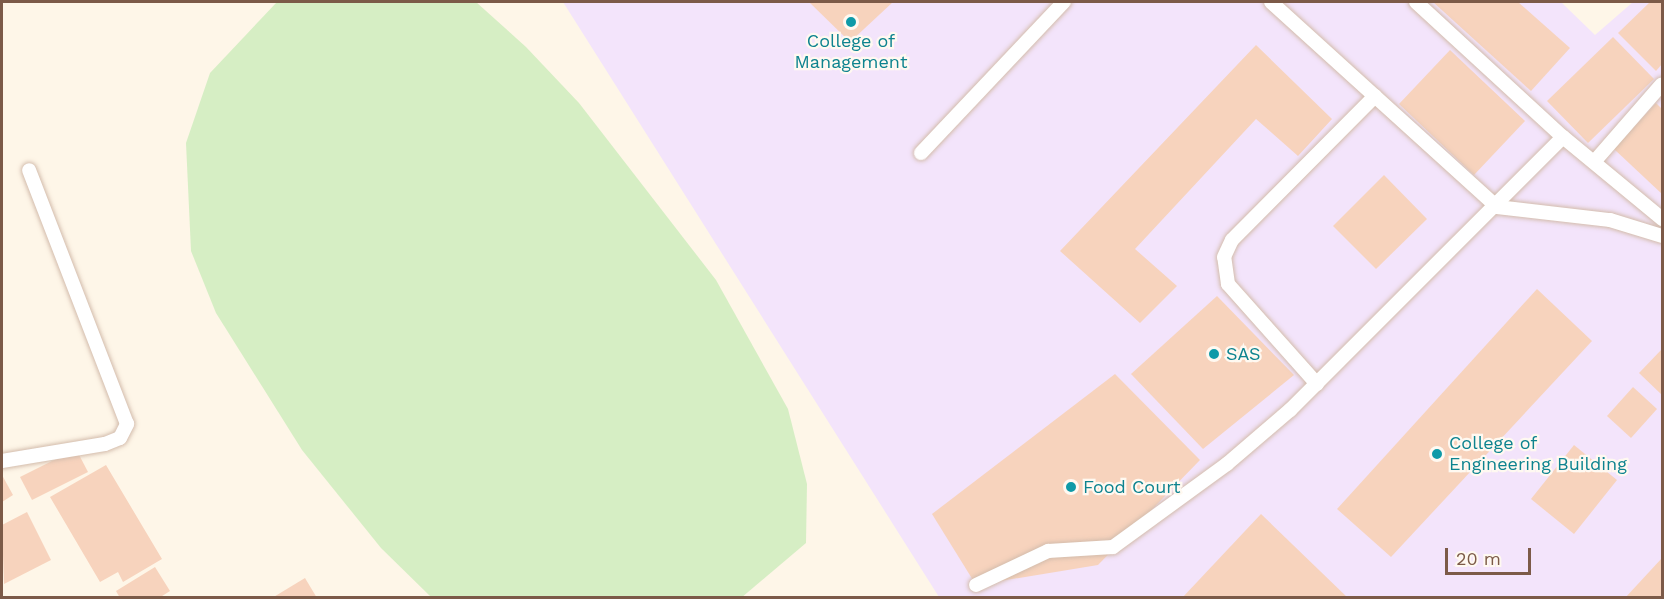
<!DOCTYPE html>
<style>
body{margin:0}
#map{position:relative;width:1664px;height:599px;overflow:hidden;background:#fef6e8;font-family:"Work Sans",sans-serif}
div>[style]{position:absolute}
.education>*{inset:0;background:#f3e4fb}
.green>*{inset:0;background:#d6eec4}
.building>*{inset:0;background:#f7d3bd}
.roads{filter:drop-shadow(0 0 2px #d3bcac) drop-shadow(0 0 2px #d3bcac)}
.service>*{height:14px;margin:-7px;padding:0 7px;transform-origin:7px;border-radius:7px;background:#fff}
.dots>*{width:16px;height:16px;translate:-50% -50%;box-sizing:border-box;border:3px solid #fff9f1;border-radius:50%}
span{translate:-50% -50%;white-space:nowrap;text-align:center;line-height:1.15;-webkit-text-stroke:4.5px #fff9f1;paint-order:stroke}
.culture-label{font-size:18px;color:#0d838f}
.left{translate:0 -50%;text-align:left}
.frame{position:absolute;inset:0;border:3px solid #7c5a48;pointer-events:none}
.scale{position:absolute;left:1445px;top:548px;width:86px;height:27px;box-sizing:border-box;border:3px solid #7c5a48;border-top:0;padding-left:8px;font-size:18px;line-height:21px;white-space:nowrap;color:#7c5a48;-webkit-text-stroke:4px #fff9f1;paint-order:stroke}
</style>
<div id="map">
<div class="education">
<i style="clip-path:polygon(563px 2px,1561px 2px,1595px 35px,1633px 2px,1662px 2px,1662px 597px,939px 597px)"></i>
</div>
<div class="green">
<i style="clip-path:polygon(277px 2px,476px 2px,526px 47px,579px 103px,716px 280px,788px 409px,807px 484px,806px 543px,741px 598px,431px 597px,381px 548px,302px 450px,216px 313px,191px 251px,186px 143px,210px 73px)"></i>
</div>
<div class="building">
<i style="clip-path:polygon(809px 2px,893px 2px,850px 42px)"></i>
<i style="clip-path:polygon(1433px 2px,1518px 2px,1570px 48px,1531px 91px)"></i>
<i style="clip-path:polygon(1650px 2px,1662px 2px,1662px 64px,1656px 71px,1618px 33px)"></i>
<i style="clip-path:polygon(1613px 37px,1654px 79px,1588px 143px,1547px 101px)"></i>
<i style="clip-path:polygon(1256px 45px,1332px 119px,1298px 156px,1256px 119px,1135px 249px,1177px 286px,1140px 323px,1060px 251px)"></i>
<i style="clip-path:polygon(1450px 50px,1525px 121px,1474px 175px,1399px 104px)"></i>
<i style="clip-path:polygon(1656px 103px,1662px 109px,1662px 194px,1614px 149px)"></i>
<i style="clip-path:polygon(1384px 175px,1427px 219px,1376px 269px,1333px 226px)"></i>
<i style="clip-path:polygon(1537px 289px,1592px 341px,1391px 557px,1337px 509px)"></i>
<i style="clip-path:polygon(1217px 296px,1294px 375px,1203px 449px,1131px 374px)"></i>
<i style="clip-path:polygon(1662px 349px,1662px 395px,1639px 373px)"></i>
<i style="clip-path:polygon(1115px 374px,1200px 460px,1098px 565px,976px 585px,932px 514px)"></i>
<i style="clip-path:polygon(1633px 387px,1657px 409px,1631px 438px,1607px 416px)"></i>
<i style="clip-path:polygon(1574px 445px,1617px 480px,1574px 534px,1531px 499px)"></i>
<i style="clip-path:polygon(76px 449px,88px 472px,32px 500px,20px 477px)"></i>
<i style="clip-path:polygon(106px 465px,162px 559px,123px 582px,118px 572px,100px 582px,50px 497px)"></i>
<i style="clip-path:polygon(2px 475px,13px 495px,2px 502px)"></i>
<i style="clip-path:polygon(27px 512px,51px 560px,4px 584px,2px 525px)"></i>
<i style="clip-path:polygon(1261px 514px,1348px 598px,1182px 598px)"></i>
<i style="clip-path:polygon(1662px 558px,1662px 598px,1625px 598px)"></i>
<i style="clip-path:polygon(155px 567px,170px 591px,159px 598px,120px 598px,116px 591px)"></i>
<i style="clip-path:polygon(305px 578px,317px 598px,272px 598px)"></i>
</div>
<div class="roads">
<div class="service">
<i style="left:1271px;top:2px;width:305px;rotate:42.2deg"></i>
<i style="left:1497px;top:207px;width:114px;rotate:6.6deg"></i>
<i style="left:1610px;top:220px;width:54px;rotate:17.1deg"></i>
<i style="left:1416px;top:2px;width:200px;rotate:42.6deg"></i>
<i style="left:1563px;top:137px;width:129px;rotate:39.6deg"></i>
<i style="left:921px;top:153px;width:208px;rotate:-46.6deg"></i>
<i style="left:1594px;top:162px;width:103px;rotate:-48.9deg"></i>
<i style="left:1317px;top:384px;width:134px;rotate:-131.7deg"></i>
<i style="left:1228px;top:284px;width:27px;rotate:-98deg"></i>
<i style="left:1224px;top:257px;width:19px;rotate:-65deg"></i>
<i style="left:1232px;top:240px;width:203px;rotate:-45.2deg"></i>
<i style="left:2px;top:461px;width:104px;rotate:-9.4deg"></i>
<i style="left:105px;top:444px;width:16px;rotate:-22deg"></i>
<i style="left:120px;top:438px;width:16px;rotate:-63deg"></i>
<i style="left:127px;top:424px;width:272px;rotate:-111.1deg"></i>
<i style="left:976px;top:585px;width:80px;rotate:-25.3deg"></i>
<i style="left:1048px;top:551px;width:65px;rotate:-3.5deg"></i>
<i style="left:1113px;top:547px;width:141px;rotate:-36.1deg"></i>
<i style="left:1227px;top:464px;width:83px;rotate:-40.6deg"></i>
<i style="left:1290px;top:410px;width:386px;rotate:-45deg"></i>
</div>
</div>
<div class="dots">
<i style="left:851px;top:22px;background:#0f9aa8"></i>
<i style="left:1214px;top:354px;background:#0f9aa8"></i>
<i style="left:1437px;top:454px;background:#0f9aa8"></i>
<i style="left:1071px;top:487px;background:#0f9aa8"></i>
</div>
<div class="culture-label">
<span style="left:851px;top:52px">College of<br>Management</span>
<span class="left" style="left:1226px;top:354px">SAS</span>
<span class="left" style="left:1449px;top:454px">College of<br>Engineering Building</span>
<span class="left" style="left:1083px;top:487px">Food Court</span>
</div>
<div class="frame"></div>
<div class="scale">20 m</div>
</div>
